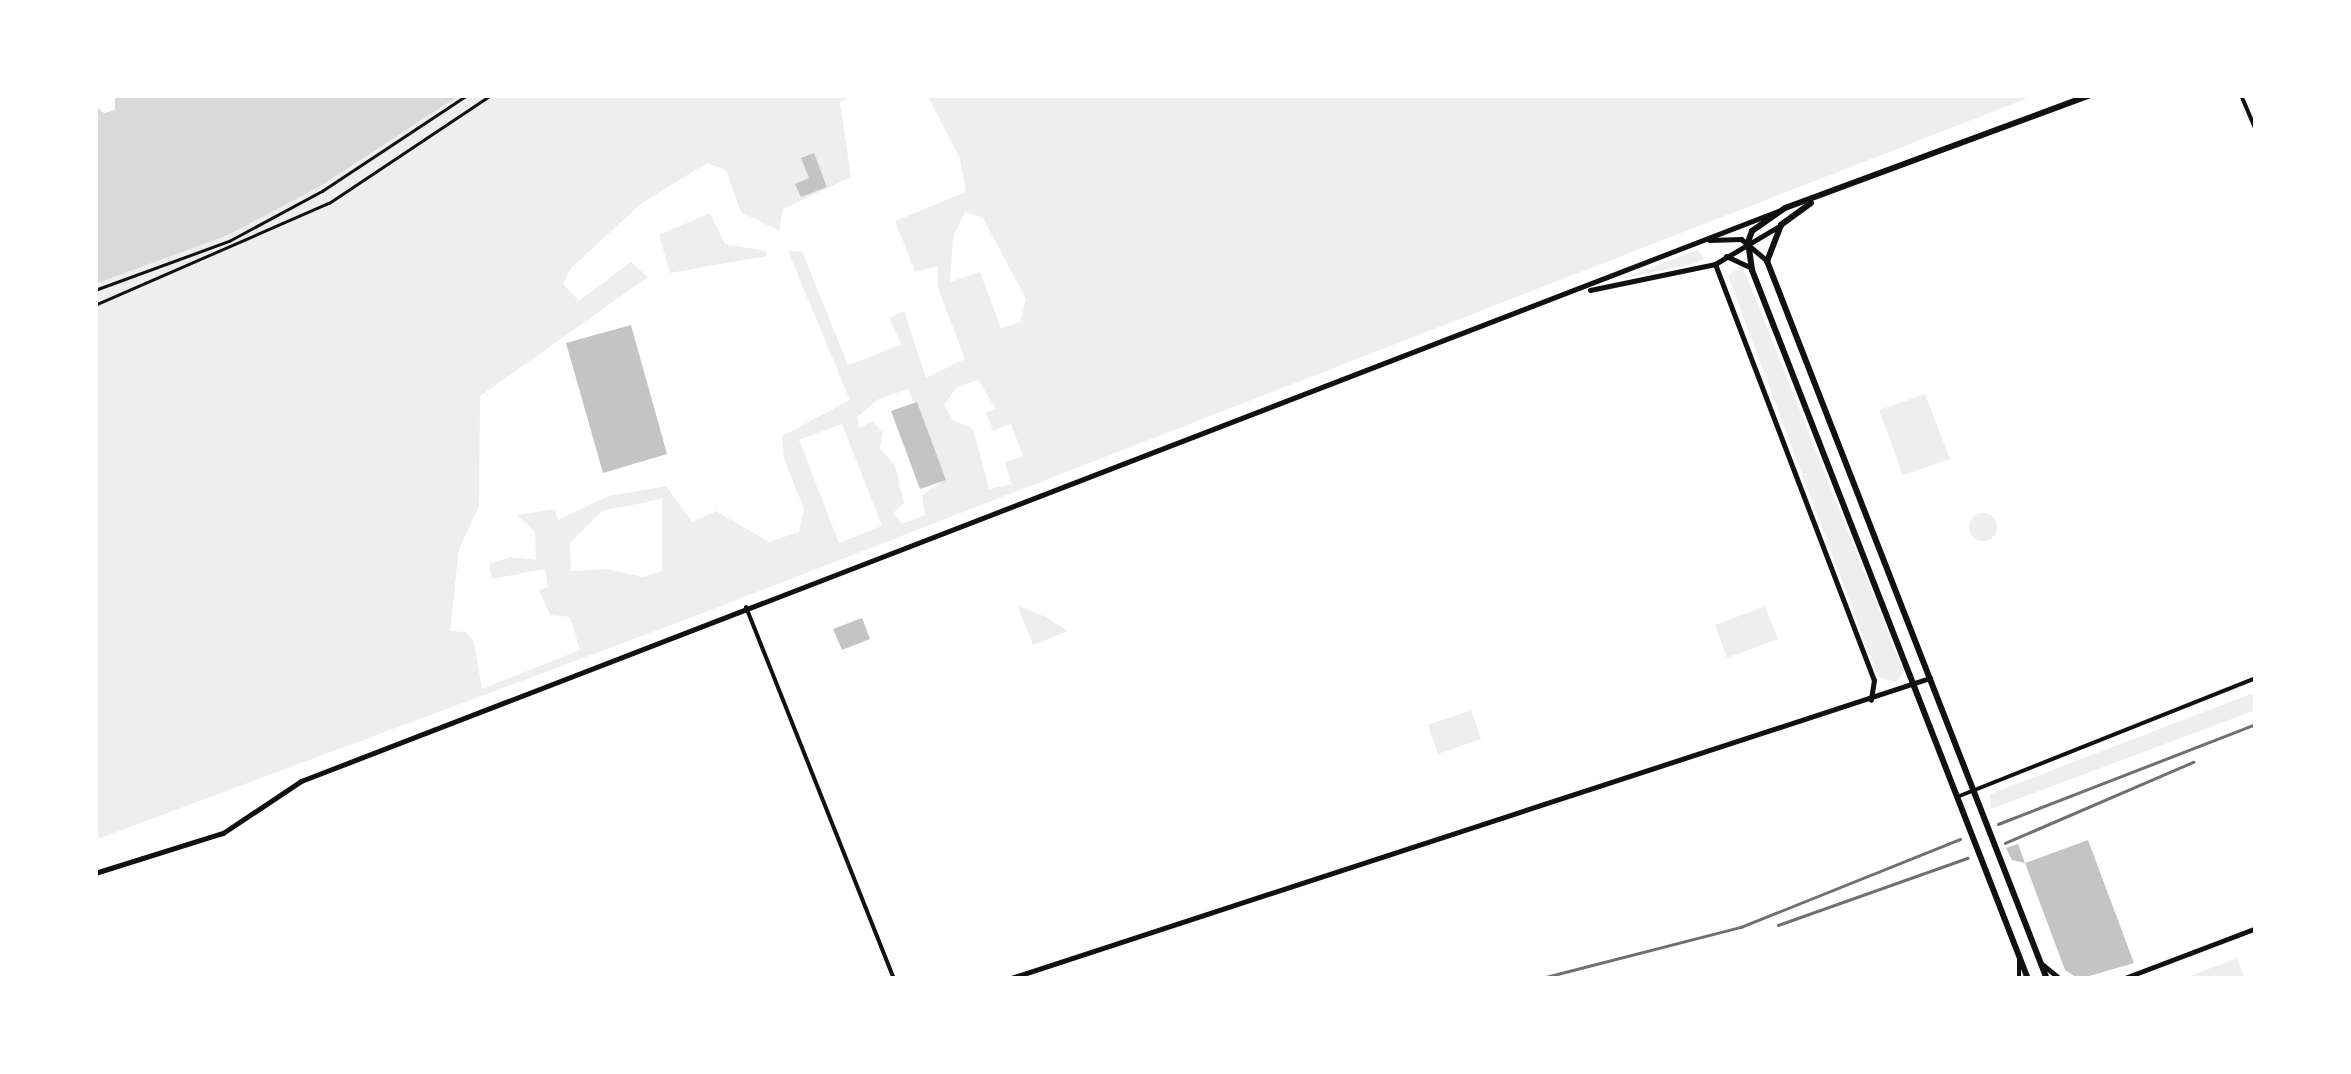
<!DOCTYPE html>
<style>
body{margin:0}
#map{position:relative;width:2351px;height:1074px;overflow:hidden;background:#fff;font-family:Manrope,sans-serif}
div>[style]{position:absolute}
.green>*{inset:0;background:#eee}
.round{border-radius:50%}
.water>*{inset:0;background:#d9d9d9}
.building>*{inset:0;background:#c4c4c4}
.path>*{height:2.5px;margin:-1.25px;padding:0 1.25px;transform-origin:1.25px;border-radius:1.25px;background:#111}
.pedestrian>*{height:2.5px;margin:-1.25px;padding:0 1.25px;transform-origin:1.25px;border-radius:1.25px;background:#111}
.minor>*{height:4px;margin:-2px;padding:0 2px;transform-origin:2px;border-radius:2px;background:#111}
.tertiary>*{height:5px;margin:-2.5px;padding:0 2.5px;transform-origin:2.5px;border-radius:2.5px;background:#111}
.secondary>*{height:6px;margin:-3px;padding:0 3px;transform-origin:3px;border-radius:3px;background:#111}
.rail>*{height:2.5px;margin:-1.25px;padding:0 1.25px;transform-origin:1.25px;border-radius:1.25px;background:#707070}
span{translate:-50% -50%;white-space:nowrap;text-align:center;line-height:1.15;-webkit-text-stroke:9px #fff;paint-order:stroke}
.frame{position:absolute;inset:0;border:98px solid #fff;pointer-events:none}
</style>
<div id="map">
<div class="green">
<i style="clip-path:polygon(evenodd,460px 95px,853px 95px,840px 102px,851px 177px,783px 209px,779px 231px,741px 212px,726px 170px,707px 163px,642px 203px,571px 268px,563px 284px,579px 301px,631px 262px,648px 277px,480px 396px,479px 506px,459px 549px,450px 631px,466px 632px,474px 642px,482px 689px,580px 650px,570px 617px,550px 615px,539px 590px,548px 587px,545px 569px,492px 579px,489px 564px,511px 557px,536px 560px,535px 532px,517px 515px,555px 509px,558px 520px,608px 496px,666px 486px,692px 522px,716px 511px,769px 542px,799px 532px,804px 509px,784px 459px,782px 436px,850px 400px,788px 251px,802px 251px,848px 365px,901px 345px,890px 318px,904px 311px,926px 378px,965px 359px,938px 288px,938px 266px,915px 272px,895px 221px,966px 192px,960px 159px,927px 95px,2036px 95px,698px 615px,95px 840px,95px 284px,226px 236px,319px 187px,460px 95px,965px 212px,983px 218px,1026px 299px,1020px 322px,1001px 328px,980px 272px,950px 282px,953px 237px,965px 212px,460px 95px,978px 380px,996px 409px,986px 413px,993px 431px,1011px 424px,1023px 456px,1005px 463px,1012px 484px,989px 489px,973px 429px,953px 420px,944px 405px,956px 388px,978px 380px,460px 95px,908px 389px,946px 479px,922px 495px,925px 515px,902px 524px,893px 513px,904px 503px,895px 465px,880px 448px,883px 433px,873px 421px,859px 428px,857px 417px,877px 400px,908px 389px,460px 95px,842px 424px,882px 526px,839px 543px,799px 440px,842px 424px,460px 95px,662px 499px,662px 571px,643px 577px,607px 569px,571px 571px,570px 543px,602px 511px,662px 499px)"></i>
<i style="clip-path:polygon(710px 213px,725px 244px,766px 251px,767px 256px,670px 273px,659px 235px)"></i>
<i style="clip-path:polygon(1698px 250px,1704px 259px,1693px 264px,1621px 279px)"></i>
<i style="clip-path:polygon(1742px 265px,1904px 672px,1896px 682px,1878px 677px,1728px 276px)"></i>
<i style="clip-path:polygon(1925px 394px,1950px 459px,1903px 475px,1879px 410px)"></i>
<i class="round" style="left:1969px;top:513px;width:28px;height:28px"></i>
<i style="clip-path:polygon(1017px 605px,1046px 617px,1068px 631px,1033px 645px)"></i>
<i style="clip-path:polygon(1765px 606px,1778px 639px,1727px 658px,1715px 625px)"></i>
<i style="clip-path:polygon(2256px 692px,2256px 710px,1991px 809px,1990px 794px)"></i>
<i style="clip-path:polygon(1471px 710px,1481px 739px,1438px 754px,1428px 725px)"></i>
<i style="clip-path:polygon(2237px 958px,2245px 979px,2182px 979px)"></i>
</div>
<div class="water">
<i style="clip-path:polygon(115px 95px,460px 95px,319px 187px,226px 236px,95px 284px,95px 106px,104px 113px,115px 110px)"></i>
</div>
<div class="building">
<i style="clip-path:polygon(814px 153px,827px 187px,801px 197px,795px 184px,809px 178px,801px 158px)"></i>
<i style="clip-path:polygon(631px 325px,667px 454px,603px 473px,566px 343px)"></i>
<i style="clip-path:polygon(917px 402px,946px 480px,920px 489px,891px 411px)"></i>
<i style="clip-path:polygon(862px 618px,870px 639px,842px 650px,833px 629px)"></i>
<i style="clip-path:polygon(2088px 840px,2134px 963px,2079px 979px,2065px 970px,2025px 863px,2012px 860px,2006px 848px,2018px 844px,2025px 863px)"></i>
</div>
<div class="path">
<i style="left:95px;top:305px;width:255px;rotate:-23.6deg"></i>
<i style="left:329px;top:203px;width:195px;rotate:-33.7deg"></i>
</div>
<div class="pedestrian">
<i style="left:95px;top:290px;width:143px;rotate:-20.1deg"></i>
<i style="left:229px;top:241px;width:106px;rotate:-28.3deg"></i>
<i style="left:322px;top:191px;width:174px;rotate:-33.5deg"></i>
</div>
<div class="minor">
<i style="left:2241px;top:95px;width:39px;rotate:67deg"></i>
<i style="left:746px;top:607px;width:400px;rotate:68.3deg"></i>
<i style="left:1957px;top:797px;width:322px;rotate:-21.7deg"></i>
<i style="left:2019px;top:960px;width:19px;rotate:90deg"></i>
</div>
<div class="tertiary">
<i style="left:1709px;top:240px;width:32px;rotate:-2deg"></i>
<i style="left:1741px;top:239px;width:34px;rotate:40deg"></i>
<i style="left:1726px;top:256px;width:26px;rotate:25deg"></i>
<i style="left:1715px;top:264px;width:445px;rotate:69.1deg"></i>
<i style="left:1874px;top:680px;width:20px;rotate:99deg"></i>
<i style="left:1590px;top:290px;width:128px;rotate:-11.7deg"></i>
<i style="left:1715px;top:264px;width:77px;rotate:-30.6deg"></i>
<i style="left:95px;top:873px;width:134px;rotate:-17.4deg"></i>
<i style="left:223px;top:833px;width:94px;rotate:-33.7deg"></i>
<i style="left:301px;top:781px;width:1583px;rotate:-21.1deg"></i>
<i style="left:2043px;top:965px;width:22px;rotate:39deg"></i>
<i style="left:1008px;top:979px;width:970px;rotate:-18.08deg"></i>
<i style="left:2122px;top:979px;width:143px;rotate:-20.8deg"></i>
</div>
<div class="secondary">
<i style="left:1811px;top:203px;width:37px;rotate:144deg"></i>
<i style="left:1781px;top:225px;width:39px;rotate:111deg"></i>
<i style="left:1767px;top:261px;width:771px;rotate:68.7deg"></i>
<i style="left:2028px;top:979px;width:761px;rotate:-111.27deg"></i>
<i style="left:1752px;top:270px;width:28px;rotate:-98deg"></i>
<i style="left:1748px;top:242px;width:12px;rotate:-70deg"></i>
<i style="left:1752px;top:231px;width:40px;rotate:-34.9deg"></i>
<i style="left:1785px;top:208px;width:326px;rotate:-20.3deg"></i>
</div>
<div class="rail">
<i style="left:1998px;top:824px;width:277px;rotate:-21.2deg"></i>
<i style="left:2005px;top:843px;width:205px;rotate:-23.3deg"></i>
<i style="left:1778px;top:925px;width:201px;rotate:-19.5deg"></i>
<i style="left:1538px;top:979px;width:210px;rotate:-14.4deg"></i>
<i style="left:1741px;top:927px;width:236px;rotate:-21.9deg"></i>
</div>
<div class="frame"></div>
</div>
